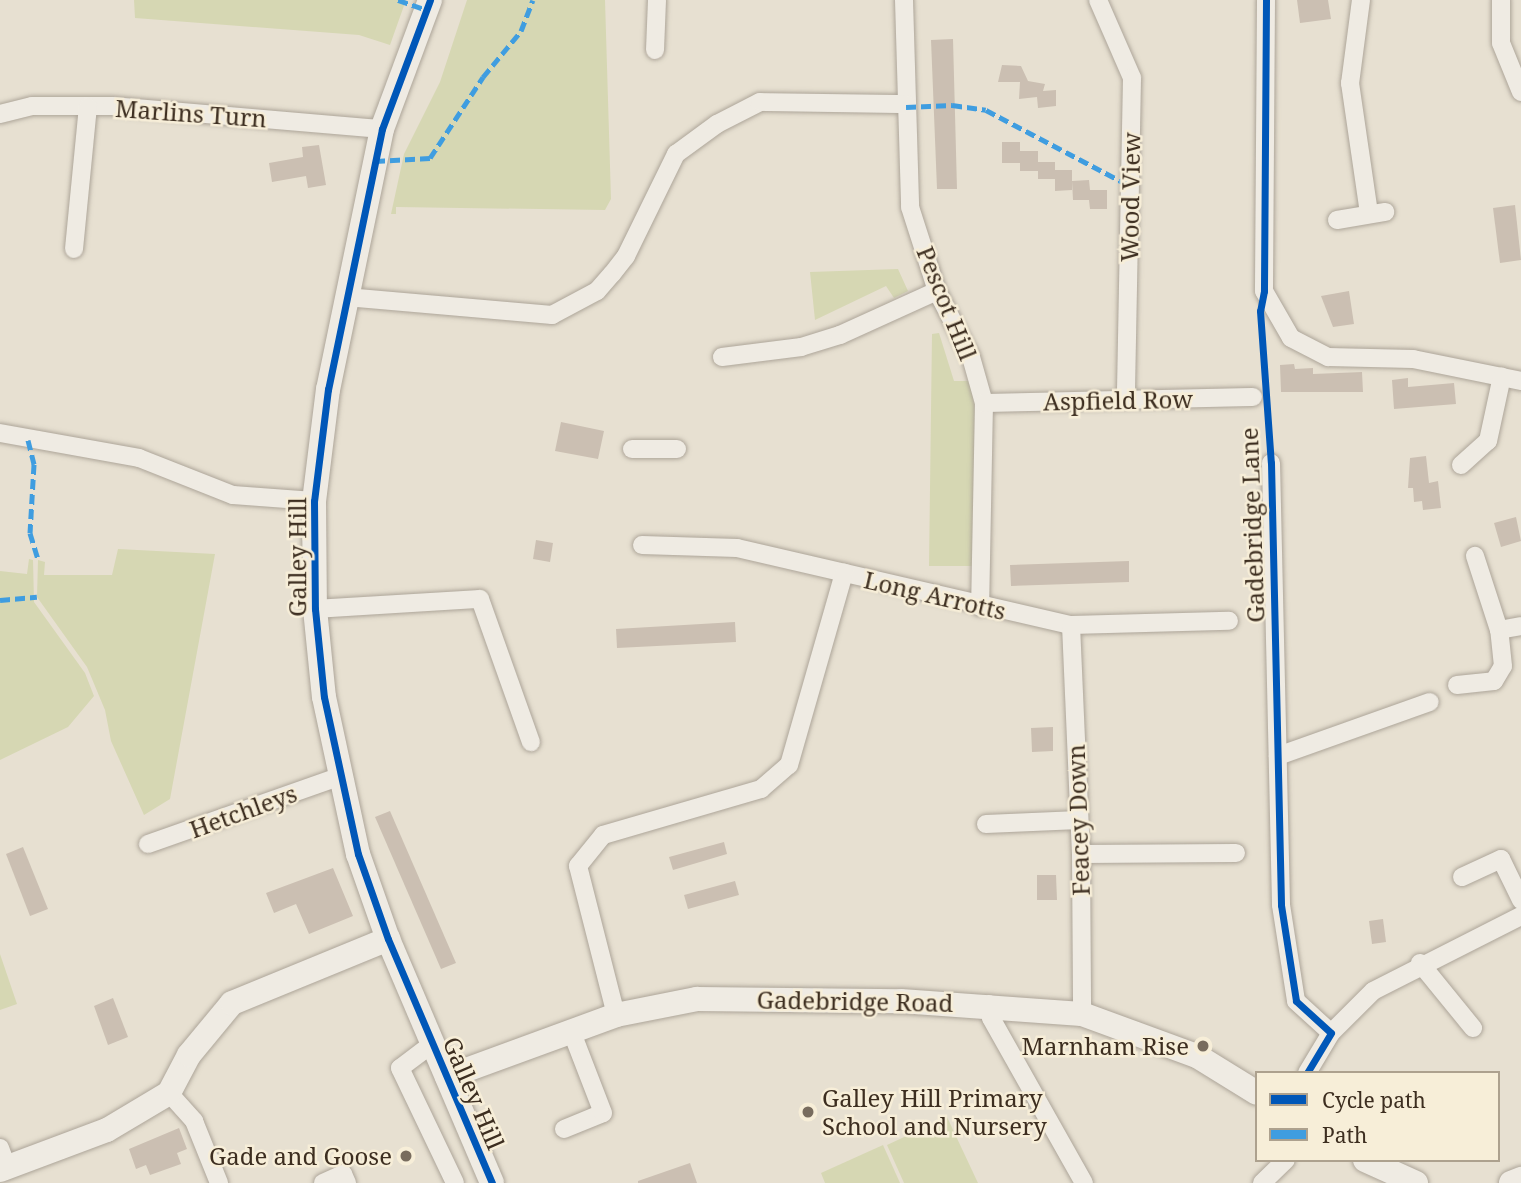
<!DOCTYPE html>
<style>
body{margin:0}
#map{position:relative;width:1521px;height:1183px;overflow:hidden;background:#e7e0d1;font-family:"Noto Serif",serif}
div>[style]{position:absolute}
.green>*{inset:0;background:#d6d7b3}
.building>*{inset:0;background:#cbbfb2}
.roads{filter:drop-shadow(0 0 2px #ada599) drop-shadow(0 0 2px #ada599)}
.street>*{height:18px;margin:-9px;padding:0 9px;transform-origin:9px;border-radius:9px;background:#efebe3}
.secondary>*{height:24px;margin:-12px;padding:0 12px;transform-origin:12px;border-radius:12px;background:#efebe3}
.quiet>*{height:5px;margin-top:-2.5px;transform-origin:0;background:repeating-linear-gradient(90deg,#3f9de0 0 10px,transparent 0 15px)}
.cycleway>*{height:7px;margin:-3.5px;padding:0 3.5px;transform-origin:3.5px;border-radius:3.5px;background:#0057b8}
.dots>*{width:19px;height:19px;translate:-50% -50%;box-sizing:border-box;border:4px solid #f7eed8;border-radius:50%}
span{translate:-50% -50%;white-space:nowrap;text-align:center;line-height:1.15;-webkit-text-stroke:5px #f7eed8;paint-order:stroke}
.street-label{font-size:24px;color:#3d2e20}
.poi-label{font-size:24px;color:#3d2e20}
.right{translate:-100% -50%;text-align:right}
.left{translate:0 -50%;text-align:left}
.legend{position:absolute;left:1255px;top:1071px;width:245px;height:91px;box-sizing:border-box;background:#f7eed8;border:2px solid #ada18e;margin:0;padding:9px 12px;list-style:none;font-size:21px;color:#3d2e20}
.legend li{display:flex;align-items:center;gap:14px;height:35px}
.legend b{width:35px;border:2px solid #ada18e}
</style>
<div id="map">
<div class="green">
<i style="clip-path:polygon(134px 0,406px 0,390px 45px,359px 35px,135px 18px)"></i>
<i style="clip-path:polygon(467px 0,605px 0,611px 199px,605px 210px,396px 207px,396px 214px,391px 214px,404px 154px,440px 82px)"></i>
<i style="clip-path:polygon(898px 269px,908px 291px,894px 298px,886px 286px,815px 320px,810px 272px)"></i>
<i style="clip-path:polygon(939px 333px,954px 381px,970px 381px,978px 427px,976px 566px,929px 566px,932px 334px)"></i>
<i style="clip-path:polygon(118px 549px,215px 554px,170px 799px,144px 815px,111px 741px,105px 710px,87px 667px,37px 597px,38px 560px,45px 562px,44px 575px,112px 575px)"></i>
<i style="clip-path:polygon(29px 559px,33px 560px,34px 602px,85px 673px,94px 696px,68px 727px,0 760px,0 571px,27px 574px)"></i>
<i style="clip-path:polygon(0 954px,17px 1004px,0 1010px)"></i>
<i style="clip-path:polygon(947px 1117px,978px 1183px,904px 1183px,887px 1145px)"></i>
<i style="clip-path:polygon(883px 1145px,900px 1183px,825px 1183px,821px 1173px)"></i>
</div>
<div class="building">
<i style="clip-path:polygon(1297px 0,1328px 0,1331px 19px,1300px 23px)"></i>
<i style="clip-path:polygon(953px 39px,957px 189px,937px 189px,931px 40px)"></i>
<i style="clip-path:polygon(1002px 65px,1021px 66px,1028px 81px,1045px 84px,1043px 91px,1056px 90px,1056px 106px,1038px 108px,1037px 97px,1019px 99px,1020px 82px,998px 82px)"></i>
<i style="clip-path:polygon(1002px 142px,1020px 142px,1020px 151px,1038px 151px,1038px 162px,1055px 162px,1055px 179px,1038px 179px,1038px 171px,1020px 171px,1020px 156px,1020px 163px,1002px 163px)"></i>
<i style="clip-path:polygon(319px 145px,326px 185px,308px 188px,306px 176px,272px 182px,269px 163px,303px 157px,302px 147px)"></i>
<i style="clip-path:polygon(1055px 170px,1072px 170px,1072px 190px,1055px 191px)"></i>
<i style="clip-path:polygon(1089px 180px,1090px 190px,1107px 190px,1107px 209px,1090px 209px,1089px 200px,1073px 200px,1072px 181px)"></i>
<i style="clip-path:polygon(1515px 205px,1521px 260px,1500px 263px,1493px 208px)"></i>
<i style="clip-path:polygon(1349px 291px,1354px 324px,1333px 327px,1321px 296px)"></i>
<i style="clip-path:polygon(1294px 364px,1295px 369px,1313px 368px,1313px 374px,1362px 372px,1363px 392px,1281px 392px,1280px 365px)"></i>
<i style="clip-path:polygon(1408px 378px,1408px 387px,1454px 383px,1456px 404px,1394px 409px,1392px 380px)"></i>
<i style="clip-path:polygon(561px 422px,604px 431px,598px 459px,555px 451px)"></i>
<i style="clip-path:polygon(1426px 456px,1429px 483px,1438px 481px,1441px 508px,1423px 510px,1422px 501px,1414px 502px,1413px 488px,1408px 488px,1410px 458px)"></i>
<i style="clip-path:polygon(1516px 517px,1521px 541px,1501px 547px,1494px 523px)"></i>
<i style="clip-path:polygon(536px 540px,553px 543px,550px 562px,533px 559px)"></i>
<i style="clip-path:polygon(1129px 561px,1129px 582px,1011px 586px,1010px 565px)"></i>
<i style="clip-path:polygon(735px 622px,736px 642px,617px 648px,616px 629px)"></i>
<i style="clip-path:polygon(1053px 727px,1053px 751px,1032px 752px,1031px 728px)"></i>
<i style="clip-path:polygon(390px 811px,456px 963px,441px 969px,375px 817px)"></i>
<i style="clip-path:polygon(724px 842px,727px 854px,673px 870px,669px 857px)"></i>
<i style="clip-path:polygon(23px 847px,48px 909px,30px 916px,6px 854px)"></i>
<i style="clip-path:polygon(333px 868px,353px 916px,309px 934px,296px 904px,274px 913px,266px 893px)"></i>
<i style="clip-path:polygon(1037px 875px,1056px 875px,1057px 900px,1037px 900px)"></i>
<i style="clip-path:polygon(735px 881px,739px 895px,688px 909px,684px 895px)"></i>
<i style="clip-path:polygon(1383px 919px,1386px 942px,1372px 944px,1369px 921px)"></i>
<i style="clip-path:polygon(113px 998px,128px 1037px,108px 1045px,94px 1006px)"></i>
<i style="clip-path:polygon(179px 1128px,187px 1149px,177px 1153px,181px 1164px,150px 1175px,146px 1165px,136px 1169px,129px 1149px)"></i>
<i style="clip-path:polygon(690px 1163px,697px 1183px,638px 1183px,638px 1181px)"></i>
</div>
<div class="roads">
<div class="street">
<i style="left:904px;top:0;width:207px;rotate:88.3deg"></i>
<i style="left:910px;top:207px;width:88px;rotate:72.2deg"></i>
<i style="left:937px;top:291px;width:74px;rotate:62.7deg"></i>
<i style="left:971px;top:357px;width:48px;rotate:74.2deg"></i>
<i style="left:984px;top:403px;width:204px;rotate:91.1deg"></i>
<i style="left:1098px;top:0;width:85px;rotate:66.4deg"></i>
<i style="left:1132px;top:78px;width:322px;rotate:91.1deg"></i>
<i style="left:1266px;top:0;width:291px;rotate:90.4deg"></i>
<i style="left:1264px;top:291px;width:54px;rotate:60.1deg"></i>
<i style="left:1291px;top:338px;width:42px;rotate:27.2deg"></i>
<i style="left:1328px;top:357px;width:85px;rotate:1.3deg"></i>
<i style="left:1413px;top:359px;width:110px;rotate:11.5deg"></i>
<i style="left:1361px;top:0;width:84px;rotate:97.5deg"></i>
<i style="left:1350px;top:83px;width:131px;rotate:81.7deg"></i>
<i style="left:1501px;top:0;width:43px;rotate:90deg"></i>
<i style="left:1501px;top:43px;width:53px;rotate:67.8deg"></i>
<i style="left:655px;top:50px;width:50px;rotate:-87.7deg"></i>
<i style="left:0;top:114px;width:33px;rotate:-14deg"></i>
<i style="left:32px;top:106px;width:80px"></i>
<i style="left:112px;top:106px;width:271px;rotate:4.9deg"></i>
<i style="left:1337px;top:220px;width:49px;rotate:-9.5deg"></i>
<i style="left:74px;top:249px;width:143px;rotate:-84.4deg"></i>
<i style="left:346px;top:297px;width:207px;rotate:5deg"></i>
<i style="left:552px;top:315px;width:51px;rotate:-28.1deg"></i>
<i style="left:597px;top:291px;width:23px;rotate:-49deg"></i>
<i style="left:612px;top:274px;width:23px;rotate:-52deg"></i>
<i style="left:626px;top:256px;width:114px;rotate:-63.9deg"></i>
<i style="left:676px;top:154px;width:51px;rotate:-36.2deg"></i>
<i style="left:717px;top:124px;width:48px;rotate:-27.1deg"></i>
<i style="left:760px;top:102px;width:146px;rotate:0.8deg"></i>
<i style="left:722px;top:357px;width:80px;rotate:-7.2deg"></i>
<i style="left:801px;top:347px;width:41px;rotate:-17.1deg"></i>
<i style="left:840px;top:335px;width:107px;rotate:-24.4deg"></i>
<i style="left:984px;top:403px;width:269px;rotate:-1.3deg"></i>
<i style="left:0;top:433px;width:141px;rotate:10.2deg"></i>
<i style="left:139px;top:458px;width:101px;rotate:21.5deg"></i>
<i style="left:233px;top:495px;width:81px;rotate:4.2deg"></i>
<i style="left:632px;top:449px;width:45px"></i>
<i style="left:1271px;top:463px;width:442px;rotate:88.7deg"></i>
<i style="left:1281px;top:905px;width:97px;rotate:81.1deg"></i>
<i style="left:1296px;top:1001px;width:47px;rotate:42.4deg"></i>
<i style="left:1461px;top:465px;width:36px;rotate:-42deg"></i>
<i style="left:1488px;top:441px;width:66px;rotate:-77.8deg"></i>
<i style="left:642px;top:545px;width:95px;rotate:1.8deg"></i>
<i style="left:737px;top:548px;width:343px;rotate:13deg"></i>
<i style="left:1071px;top:625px;width:158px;rotate:-1.5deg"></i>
<i style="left:315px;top:609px;width:165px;rotate:-3.5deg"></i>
<i style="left:480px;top:599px;width:152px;rotate:70.4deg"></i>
<i style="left:1071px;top:625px;width:229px;rotate:87.5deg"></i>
<i style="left:1081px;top:854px;width:160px;rotate:89.6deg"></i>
<i style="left:1499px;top:630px;width:22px;rotate:-10deg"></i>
<i style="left:1457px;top:685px;width:37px;rotate:-6deg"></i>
<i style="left:1494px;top:681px;width:17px;rotate:-59deg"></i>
<i style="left:1503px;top:666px;width:36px;rotate:-96deg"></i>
<i style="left:1499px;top:630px;width:78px;rotate:-108deg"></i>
<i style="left:1278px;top:756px;width:161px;rotate:-19.6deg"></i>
<i style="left:986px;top:824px;width:93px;rotate:-2.5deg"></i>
<i style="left:148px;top:844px;width:201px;rotate:-19.4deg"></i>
<i style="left:1081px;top:854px;width:155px;rotate:-0.4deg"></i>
<i style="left:1462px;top:877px;width:43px;rotate:-24.8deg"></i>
<i style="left:1501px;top:859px;width:46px;rotate:64deg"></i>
<i style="left:1420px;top:963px;width:84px;rotate:50.8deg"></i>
<i style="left:989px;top:1004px;width:14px;rotate:82deg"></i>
<i style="left:991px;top:1018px;width:189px;rotate:60.6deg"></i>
<i style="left:616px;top:1015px;width:154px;rotate:-104.3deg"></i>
<i style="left:578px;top:866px;width:40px;rotate:-51deg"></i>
<i style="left:603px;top:835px;width:165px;rotate:-16.2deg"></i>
<i style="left:761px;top:789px;width:37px;rotate:-41deg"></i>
<i style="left:789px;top:765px;width:200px;rotate:-74deg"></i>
<i style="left:432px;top:1044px;width:40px;rotate:143deg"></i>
<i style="left:400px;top:1068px;width:127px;rotate:64.4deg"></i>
<i style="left:1307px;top:1073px;width:47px;rotate:-59deg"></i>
<i style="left:1331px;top:1033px;width:59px;rotate:-45deg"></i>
<i style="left:1373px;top:991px;width:166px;rotate:-26.9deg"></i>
<i style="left:169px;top:1093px;width:38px;rotate:48deg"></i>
<i style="left:194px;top:1121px;width:67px;rotate:68deg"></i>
<i style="left:564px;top:1129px;width:42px;rotate:-22.3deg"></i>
<i style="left:603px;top:1113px;width:89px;rotate:-111.1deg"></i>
<i style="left:0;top:1148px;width:20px;rotate:70deg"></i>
<i style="left:323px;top:1183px;width:22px;rotate:-24deg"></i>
<i style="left:343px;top:1174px;width:10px;rotate:66deg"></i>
<i style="left:1262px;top:1183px;width:33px;rotate:-44deg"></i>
</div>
<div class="secondary">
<i style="left:430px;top:0;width:138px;rotate:110.4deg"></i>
<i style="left:382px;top:129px;width:266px;rotate:101.7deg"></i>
<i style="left:328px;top:389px;width:113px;rotate:97.1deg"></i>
<i style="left:314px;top:501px;width:108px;rotate:89.5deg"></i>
<i style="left:315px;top:609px;width:88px;rotate:84.2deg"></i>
<i style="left:324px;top:697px;width:161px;rotate:77.8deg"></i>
<i style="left:358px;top:854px;width:90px;rotate:70.6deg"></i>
<i style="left:388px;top:939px;width:265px;rotate:66.9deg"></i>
<i style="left:447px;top:1077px;width:180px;rotate:-20.1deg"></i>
<i style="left:616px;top:1015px;width:83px;rotate:-11.2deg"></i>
<i style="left:697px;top:999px;width:204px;rotate:0.6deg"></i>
<i style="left:901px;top:1001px;width:181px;rotate:4.1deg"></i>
<i style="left:1082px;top:1014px;width:122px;rotate:20.1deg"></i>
<i style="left:1197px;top:1056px;width:70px;rotate:31.7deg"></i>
<i style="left:1365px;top:1160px;width:56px;rotate:24.3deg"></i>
<i style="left:0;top:1170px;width:114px;rotate:-20.5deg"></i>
<i style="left:107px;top:1130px;width:72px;rotate:-30.8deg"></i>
<i style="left:169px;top:1093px;width:43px;rotate:-62.2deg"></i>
<i style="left:189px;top:1055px;width:67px;rotate:-50.4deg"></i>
<i style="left:232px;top:1003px;width:169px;rotate:-22.3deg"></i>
<i style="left:1511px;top:1183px;width:11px;rotate:-22deg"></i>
</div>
</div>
<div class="quiet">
<i style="left:398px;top:0;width:31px;rotate:19deg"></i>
<i style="left:906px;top:107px;width:46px;rotate:-2.5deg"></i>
<i style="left:952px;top:105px;width:34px;rotate:8deg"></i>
<i style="left:986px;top:110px;width:163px;rotate:27.8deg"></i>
<i style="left:375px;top:161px;width:55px;rotate:-3.1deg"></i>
<i style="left:430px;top:158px;width:97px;rotate:-56.8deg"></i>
<i style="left:483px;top:77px;width:60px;rotate:-50.4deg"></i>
<i style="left:521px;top:31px;width:33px;rotate:-69deg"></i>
<i style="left:28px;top:440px;width:25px;rotate:76deg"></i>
<i style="left:34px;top:464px;width:69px;rotate:93.3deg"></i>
<i style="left:30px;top:533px;width:28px;rotate:73deg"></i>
<i style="left:0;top:600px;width:37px;rotate:-5deg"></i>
</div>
<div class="cycleway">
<i style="left:430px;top:0;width:138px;rotate:110.4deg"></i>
<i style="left:382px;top:129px;width:266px;rotate:101.7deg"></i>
<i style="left:328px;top:389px;width:113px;rotate:97.1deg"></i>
<i style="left:314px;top:501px;width:108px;rotate:89.5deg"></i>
<i style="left:315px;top:609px;width:88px;rotate:84.2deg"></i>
<i style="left:324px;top:697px;width:161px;rotate:77.8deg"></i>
<i style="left:358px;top:854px;width:90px;rotate:70.6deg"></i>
<i style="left:388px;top:939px;width:265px;rotate:66.9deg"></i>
<i style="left:1266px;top:0;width:291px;rotate:90.4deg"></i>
<i style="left:1264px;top:291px;width:20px;rotate:101deg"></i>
<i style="left:1260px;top:311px;width:152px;rotate:85.9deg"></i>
<i style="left:1271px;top:463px;width:442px;rotate:88.7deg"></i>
<i style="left:1281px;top:905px;width:97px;rotate:81.1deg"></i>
<i style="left:1296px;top:1001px;width:47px;rotate:42.4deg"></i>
<i style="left:1331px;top:1033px;width:47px;rotate:121deg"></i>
</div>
<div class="dots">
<i style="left:1203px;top:1046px;background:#786c5e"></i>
<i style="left:808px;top:1112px;background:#786c5e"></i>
<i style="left:406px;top:1156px;background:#786c5e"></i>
</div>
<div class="street-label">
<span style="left:191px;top:113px;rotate:4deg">Marlins Turn</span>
<span style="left:1130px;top:197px;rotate:-89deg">Wood View</span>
<span style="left:947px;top:303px;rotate:68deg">Pescot Hill</span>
<span style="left:1118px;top:400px;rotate:-1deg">Aspfield Row</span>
<span style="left:1252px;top:525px;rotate:-92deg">Gadebridge Lane</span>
<span style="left:297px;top:557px;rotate:-90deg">Galley Hill</span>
<span style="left:935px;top:595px;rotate:13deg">Long Arrotts</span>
<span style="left:243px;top:811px;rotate:-20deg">Hetchleys</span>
<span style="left:1078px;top:820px;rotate:-92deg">Feacey Down</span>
<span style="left:855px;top:1001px;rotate:1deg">Gadebridge Road</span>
<span style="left:474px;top:1093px;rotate:67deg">Galley Hill</span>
</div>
<div class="poi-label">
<span class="right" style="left:1189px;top:1046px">Marnham Rise</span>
<span class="left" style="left:822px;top:1112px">Galley Hill Primary<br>School and Nursery</span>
<span class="right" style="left:392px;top:1156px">Gade and Goose</span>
</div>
<ul class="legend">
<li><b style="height:9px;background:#0057b8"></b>Cycle path</li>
<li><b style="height:9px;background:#3f9de0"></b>Path</li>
</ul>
</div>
